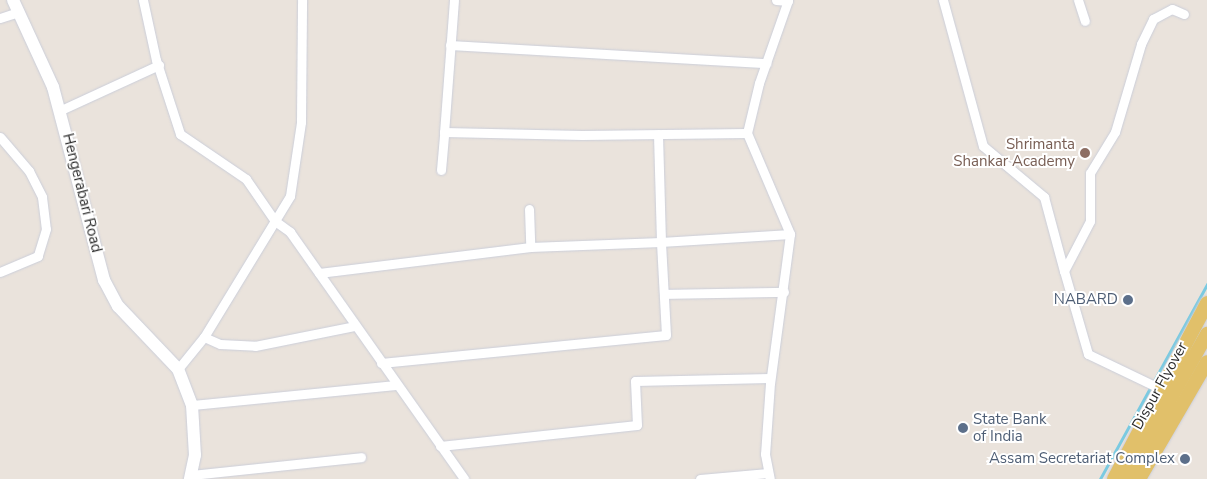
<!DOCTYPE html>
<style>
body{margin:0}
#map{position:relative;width:1207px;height:479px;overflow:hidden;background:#eae3dc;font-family:"Nunito Sans",sans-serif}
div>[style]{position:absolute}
.stream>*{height:2.5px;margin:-1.25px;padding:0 1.25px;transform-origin:1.25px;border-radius:1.25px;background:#7acae1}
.roads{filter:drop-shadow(0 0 1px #cbced9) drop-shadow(0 0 1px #cbced9)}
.street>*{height:9px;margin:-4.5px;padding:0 4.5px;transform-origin:4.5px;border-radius:4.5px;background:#fff}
.secondary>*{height:12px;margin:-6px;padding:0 6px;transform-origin:6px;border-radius:6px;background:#fff}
.primary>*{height:14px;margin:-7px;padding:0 7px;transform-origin:7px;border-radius:7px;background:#e1c06a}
.dots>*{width:14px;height:14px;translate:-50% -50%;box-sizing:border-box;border:2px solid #fff;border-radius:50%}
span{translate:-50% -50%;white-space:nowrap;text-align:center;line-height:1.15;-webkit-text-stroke:4px #fff;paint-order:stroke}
.education-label{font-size:15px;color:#785e54}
.right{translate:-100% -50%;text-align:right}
.street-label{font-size:15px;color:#292929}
.service-label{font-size:15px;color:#4e5e75}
.left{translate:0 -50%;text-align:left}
</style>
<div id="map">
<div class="stream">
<i style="left:1100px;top:479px;width:222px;rotate:-61.2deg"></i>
</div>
<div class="roads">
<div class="street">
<i style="left:143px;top:0;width:61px;rotate:77.8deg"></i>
<i style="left:156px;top:60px;width:78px;rotate:72deg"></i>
<i style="left:180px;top:134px;width:80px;rotate:34.3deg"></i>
<i style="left:246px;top:179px;width:51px;rotate:55.4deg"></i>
<i style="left:275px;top:221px;width:19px;rotate:36deg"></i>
<i style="left:290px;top:232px;width:302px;rotate:54.8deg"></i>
<i style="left:454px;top:0;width:132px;rotate:94.3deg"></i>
<i style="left:444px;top:132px;width:138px;rotate:1.2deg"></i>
<i style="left:582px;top:135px;width:165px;rotate:-0.7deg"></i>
<i style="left:747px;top:133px;width:51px;rotate:-76.5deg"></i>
<i style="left:759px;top:83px;width:88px;rotate:-70.7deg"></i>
<i style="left:776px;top:0;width:12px;rotate:5deg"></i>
<i style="left:943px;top:0;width:151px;rotate:74.7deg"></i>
<i style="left:983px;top:146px;width:80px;rotate:39.9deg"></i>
<i style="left:1044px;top:197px;width:77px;rotate:74.9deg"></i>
<i style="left:1078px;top:0;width:22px;rotate:72deg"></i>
<i style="left:0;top:18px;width:19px;rotate:-18deg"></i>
<i style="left:450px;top:45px;width:317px;rotate:3.3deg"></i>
<i style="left:61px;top:110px;width:108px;rotate:-24.7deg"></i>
<i style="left:747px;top:133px;width:110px;rotate:66.9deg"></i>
<i style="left:790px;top:234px;width:150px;rotate:97.6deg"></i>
<i style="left:770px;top:383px;width:71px;rotate:94deg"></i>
<i style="left:765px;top:454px;width:25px;rotate:79deg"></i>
<i style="left:0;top:137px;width:45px;rotate:49.5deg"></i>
<i style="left:29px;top:171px;width:29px;rotate:63deg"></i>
<i style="left:42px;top:197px;width:32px;rotate:83deg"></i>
<i style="left:46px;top:229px;width:28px;rotate:107deg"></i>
<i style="left:38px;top:256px;width:41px;rotate:157.2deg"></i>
<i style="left:441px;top:170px;width:38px;rotate:-85deg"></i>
<i style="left:529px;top:209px;width:38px;rotate:88deg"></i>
<i style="left:319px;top:273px;width:213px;rotate:-7deg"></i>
<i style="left:530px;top:247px;width:131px;rotate:-2.2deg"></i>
<i style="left:661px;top:242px;width:108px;rotate:-91.6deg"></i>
<i style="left:664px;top:294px;width:120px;rotate:-1deg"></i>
<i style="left:204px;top:337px;width:17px;rotate:24deg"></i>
<i style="left:220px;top:344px;width:35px;rotate:3deg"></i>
<i style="left:255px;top:346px;width:101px;rotate:-11.4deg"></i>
<i style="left:381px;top:363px;width:286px;rotate:-5.6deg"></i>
<i style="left:666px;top:335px;width:93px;rotate:-93.1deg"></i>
<i style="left:661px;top:242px;width:129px;rotate:-3.5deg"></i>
<i style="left:178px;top:369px;width:41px;rotate:-50.9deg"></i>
<i style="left:204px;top:337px;width:165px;rotate:-58.6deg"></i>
<i style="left:290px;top:196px;width:75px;rotate:-81.5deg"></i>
<i style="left:301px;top:122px;width:122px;rotate:-89.5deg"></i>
<i style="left:1161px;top:389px;width:81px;rotate:-154.4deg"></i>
<i style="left:1088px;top:354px;width:86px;rotate:-106.1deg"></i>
<i style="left:1064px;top:271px;width:56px;rotate:-62.5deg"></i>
<i style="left:1090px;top:221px;width:48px;rotate:-90deg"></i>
<i style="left:1090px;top:173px;width:48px;rotate:-58.6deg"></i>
<i style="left:1115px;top:132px;width:92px;rotate:-73.5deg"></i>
<i style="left:1141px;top:44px;width:28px;rotate:-64deg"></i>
<i style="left:1153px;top:19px;width:21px;rotate:-28deg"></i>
<i style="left:1172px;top:9px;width:13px;rotate:23deg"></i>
<i style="left:192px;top:405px;width:205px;rotate:-5.6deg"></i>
<i style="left:440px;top:446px;width:198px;rotate:-6.1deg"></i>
<i style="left:637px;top:425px;width:44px;rotate:-92.6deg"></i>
<i style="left:635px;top:381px;width:135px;rotate:-1.3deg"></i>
<i style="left:191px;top:475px;width:171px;rotate:-6deg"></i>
<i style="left:700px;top:479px;width:68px;rotate:-5deg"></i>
</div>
<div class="secondary">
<i style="left:13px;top:0;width:96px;rotate:65.3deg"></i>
<i style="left:53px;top:87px;width:200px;rotate:75.2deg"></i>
<i style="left:104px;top:280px;width:30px;rotate:62deg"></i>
<i style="left:118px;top:306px;width:87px;rotate:46.4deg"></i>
<i style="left:178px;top:369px;width:39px;rotate:69deg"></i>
<i style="left:192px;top:405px;width:50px;rotate:86.6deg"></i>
<i style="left:195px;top:455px;width:25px;rotate:102deg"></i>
</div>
<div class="primary">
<i style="left:1114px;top:479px;width:199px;rotate:-62.1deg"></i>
<i style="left:1125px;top:479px;width:167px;rotate:-60.5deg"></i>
<i style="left:1139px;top:479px;width:135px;rotate:-59.8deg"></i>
</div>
</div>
<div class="dots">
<i style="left:1085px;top:153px;background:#8d6e63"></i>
<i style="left:1128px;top:300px;background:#5c6f8a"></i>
<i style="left:963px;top:428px;background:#5c6f8a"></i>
<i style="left:1185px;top:459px;background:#5c6f8a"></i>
</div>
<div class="education-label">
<span class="right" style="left:1075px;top:153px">Shrimanta<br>Shankar Academy</span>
</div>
<div class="street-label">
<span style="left:82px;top:193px;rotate:76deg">Hengerabari Road</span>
<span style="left:1160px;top:386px;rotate:-61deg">Dispur Flyover</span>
</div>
<div class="service-label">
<span class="right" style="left:1118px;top:300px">NABARD</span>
<span class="left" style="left:973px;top:428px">State Bank<br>of India</span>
<span class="right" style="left:1175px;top:459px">Assam Secretariat Complex</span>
</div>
</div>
